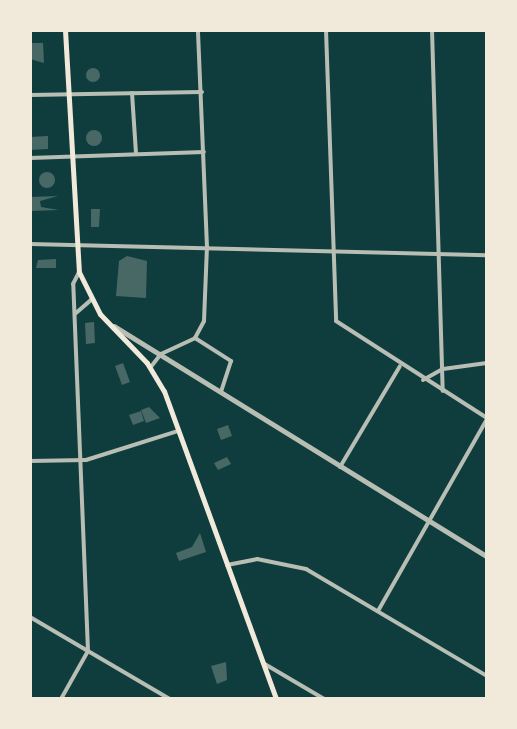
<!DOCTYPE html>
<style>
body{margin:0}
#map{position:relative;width:517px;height:729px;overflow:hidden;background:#0f3d3e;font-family:Karla,sans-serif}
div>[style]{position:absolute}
.building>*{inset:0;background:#486865}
.round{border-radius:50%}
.minor>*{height:4px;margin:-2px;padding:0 2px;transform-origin:2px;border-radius:2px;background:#b8beb3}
.tertiary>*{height:4.5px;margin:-2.25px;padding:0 2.25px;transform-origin:2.25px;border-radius:2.25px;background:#b8beb3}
.primary>*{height:5px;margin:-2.5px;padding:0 2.5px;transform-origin:2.5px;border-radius:2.5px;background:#f1e9da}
span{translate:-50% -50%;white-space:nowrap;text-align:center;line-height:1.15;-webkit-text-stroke:4.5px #f1e9da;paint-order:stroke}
.frame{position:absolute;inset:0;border:32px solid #f1e9da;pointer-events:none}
</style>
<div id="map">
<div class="building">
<i style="clip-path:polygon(30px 43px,43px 43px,44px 63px,30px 59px)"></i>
<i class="round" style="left:86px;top:68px;width:14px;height:14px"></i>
<i class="round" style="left:86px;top:130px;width:16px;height:16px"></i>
<i style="clip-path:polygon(48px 136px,48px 149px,30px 150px,30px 137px)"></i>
<i class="round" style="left:39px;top:172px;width:16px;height:16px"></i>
<i style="clip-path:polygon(58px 196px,40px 201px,41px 207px,59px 210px,30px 211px,30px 197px)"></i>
<i style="clip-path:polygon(91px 209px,100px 209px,99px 227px,91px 227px)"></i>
<i style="clip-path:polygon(127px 256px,147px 261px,146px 298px,116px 296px,119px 261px)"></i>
<i style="clip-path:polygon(56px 259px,56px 268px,36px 268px,38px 260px)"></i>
<i style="clip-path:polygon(94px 322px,95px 343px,86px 344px,85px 323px)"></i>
<i style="clip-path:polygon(123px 363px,130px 382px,122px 385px,115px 366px)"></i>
<i style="clip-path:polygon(149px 407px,160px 418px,146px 423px,141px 410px)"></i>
<i style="clip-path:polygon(141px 411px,144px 421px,133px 425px,129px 415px)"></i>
<i style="clip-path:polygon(228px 425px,232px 436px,221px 440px,217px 429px)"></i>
<i style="clip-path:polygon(227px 457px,231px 464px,218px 470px,214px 463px)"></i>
<i style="clip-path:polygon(200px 533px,206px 552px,179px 561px,176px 553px,192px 547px)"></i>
<i style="clip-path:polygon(226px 662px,227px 680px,217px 684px,211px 666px)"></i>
</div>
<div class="minor">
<i style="left:326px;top:30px;width:291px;rotate:88deg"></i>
<i style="left:336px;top:321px;width:179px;rotate:32.7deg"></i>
<i style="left:432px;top:30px;width:361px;rotate:88.3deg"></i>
<i style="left:132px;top:93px;width:61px;rotate:86.2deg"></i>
<i style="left:30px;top:95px;width:172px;rotate:-1deg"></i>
<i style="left:30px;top:158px;width:174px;rotate:-2deg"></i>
<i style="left:30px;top:244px;width:457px;rotate:1.4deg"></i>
<i style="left:76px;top:313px;width:20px;rotate:-41deg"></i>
<i style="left:195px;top:338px;width:43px;rotate:32.6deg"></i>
<i style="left:231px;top:361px;width:33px;rotate:108deg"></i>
<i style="left:150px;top:368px;width:18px;rotate:-52deg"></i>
<i style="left:161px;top:354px;width:38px;rotate:-25deg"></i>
<i style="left:195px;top:338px;width:19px;rotate:-62deg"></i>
<i style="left:204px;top:321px;width:74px;rotate:-87.7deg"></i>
<i style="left:207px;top:247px;width:217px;rotate:-92.4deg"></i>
<i style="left:423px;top:380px;width:23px;rotate:-29deg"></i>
<i style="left:443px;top:369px;width:44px;rotate:-7.8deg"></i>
<i style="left:30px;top:461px;width:56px;rotate:-1deg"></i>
<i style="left:86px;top:460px;width:96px;rotate:-17.5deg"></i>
<i style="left:340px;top:467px;width:117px;rotate:-59.3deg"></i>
<i style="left:227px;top:565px;width:31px;rotate:-11deg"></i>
<i style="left:257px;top:559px;width:50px;rotate:11.5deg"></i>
<i style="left:306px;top:569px;width:210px;rotate:30.6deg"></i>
<i style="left:378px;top:611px;width:221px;rotate:-60.4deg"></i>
<i style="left:30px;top:617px;width:162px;rotate:30.4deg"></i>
<i style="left:263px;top:663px;width:71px;rotate:30.5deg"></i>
<i style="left:61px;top:699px;width:55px;rotate:-60.6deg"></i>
<i style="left:88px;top:651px;width:367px;rotate:-92.3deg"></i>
<i style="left:73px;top:284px;width:13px;rotate:-63deg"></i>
</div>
<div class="tertiary">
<i style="left:114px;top:326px;width:438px;rotate:31.7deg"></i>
</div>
<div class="primary">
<i style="left:65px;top:30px;width:242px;rotate:86.7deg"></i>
<i style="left:79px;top:272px;width:47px;rotate:63.4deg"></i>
<i style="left:100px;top:314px;width:68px;rotate:46.2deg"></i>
<i style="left:147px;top:363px;width:33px;rotate:59deg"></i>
<i style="left:164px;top:391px;width:328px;rotate:70deg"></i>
</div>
<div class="frame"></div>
</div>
